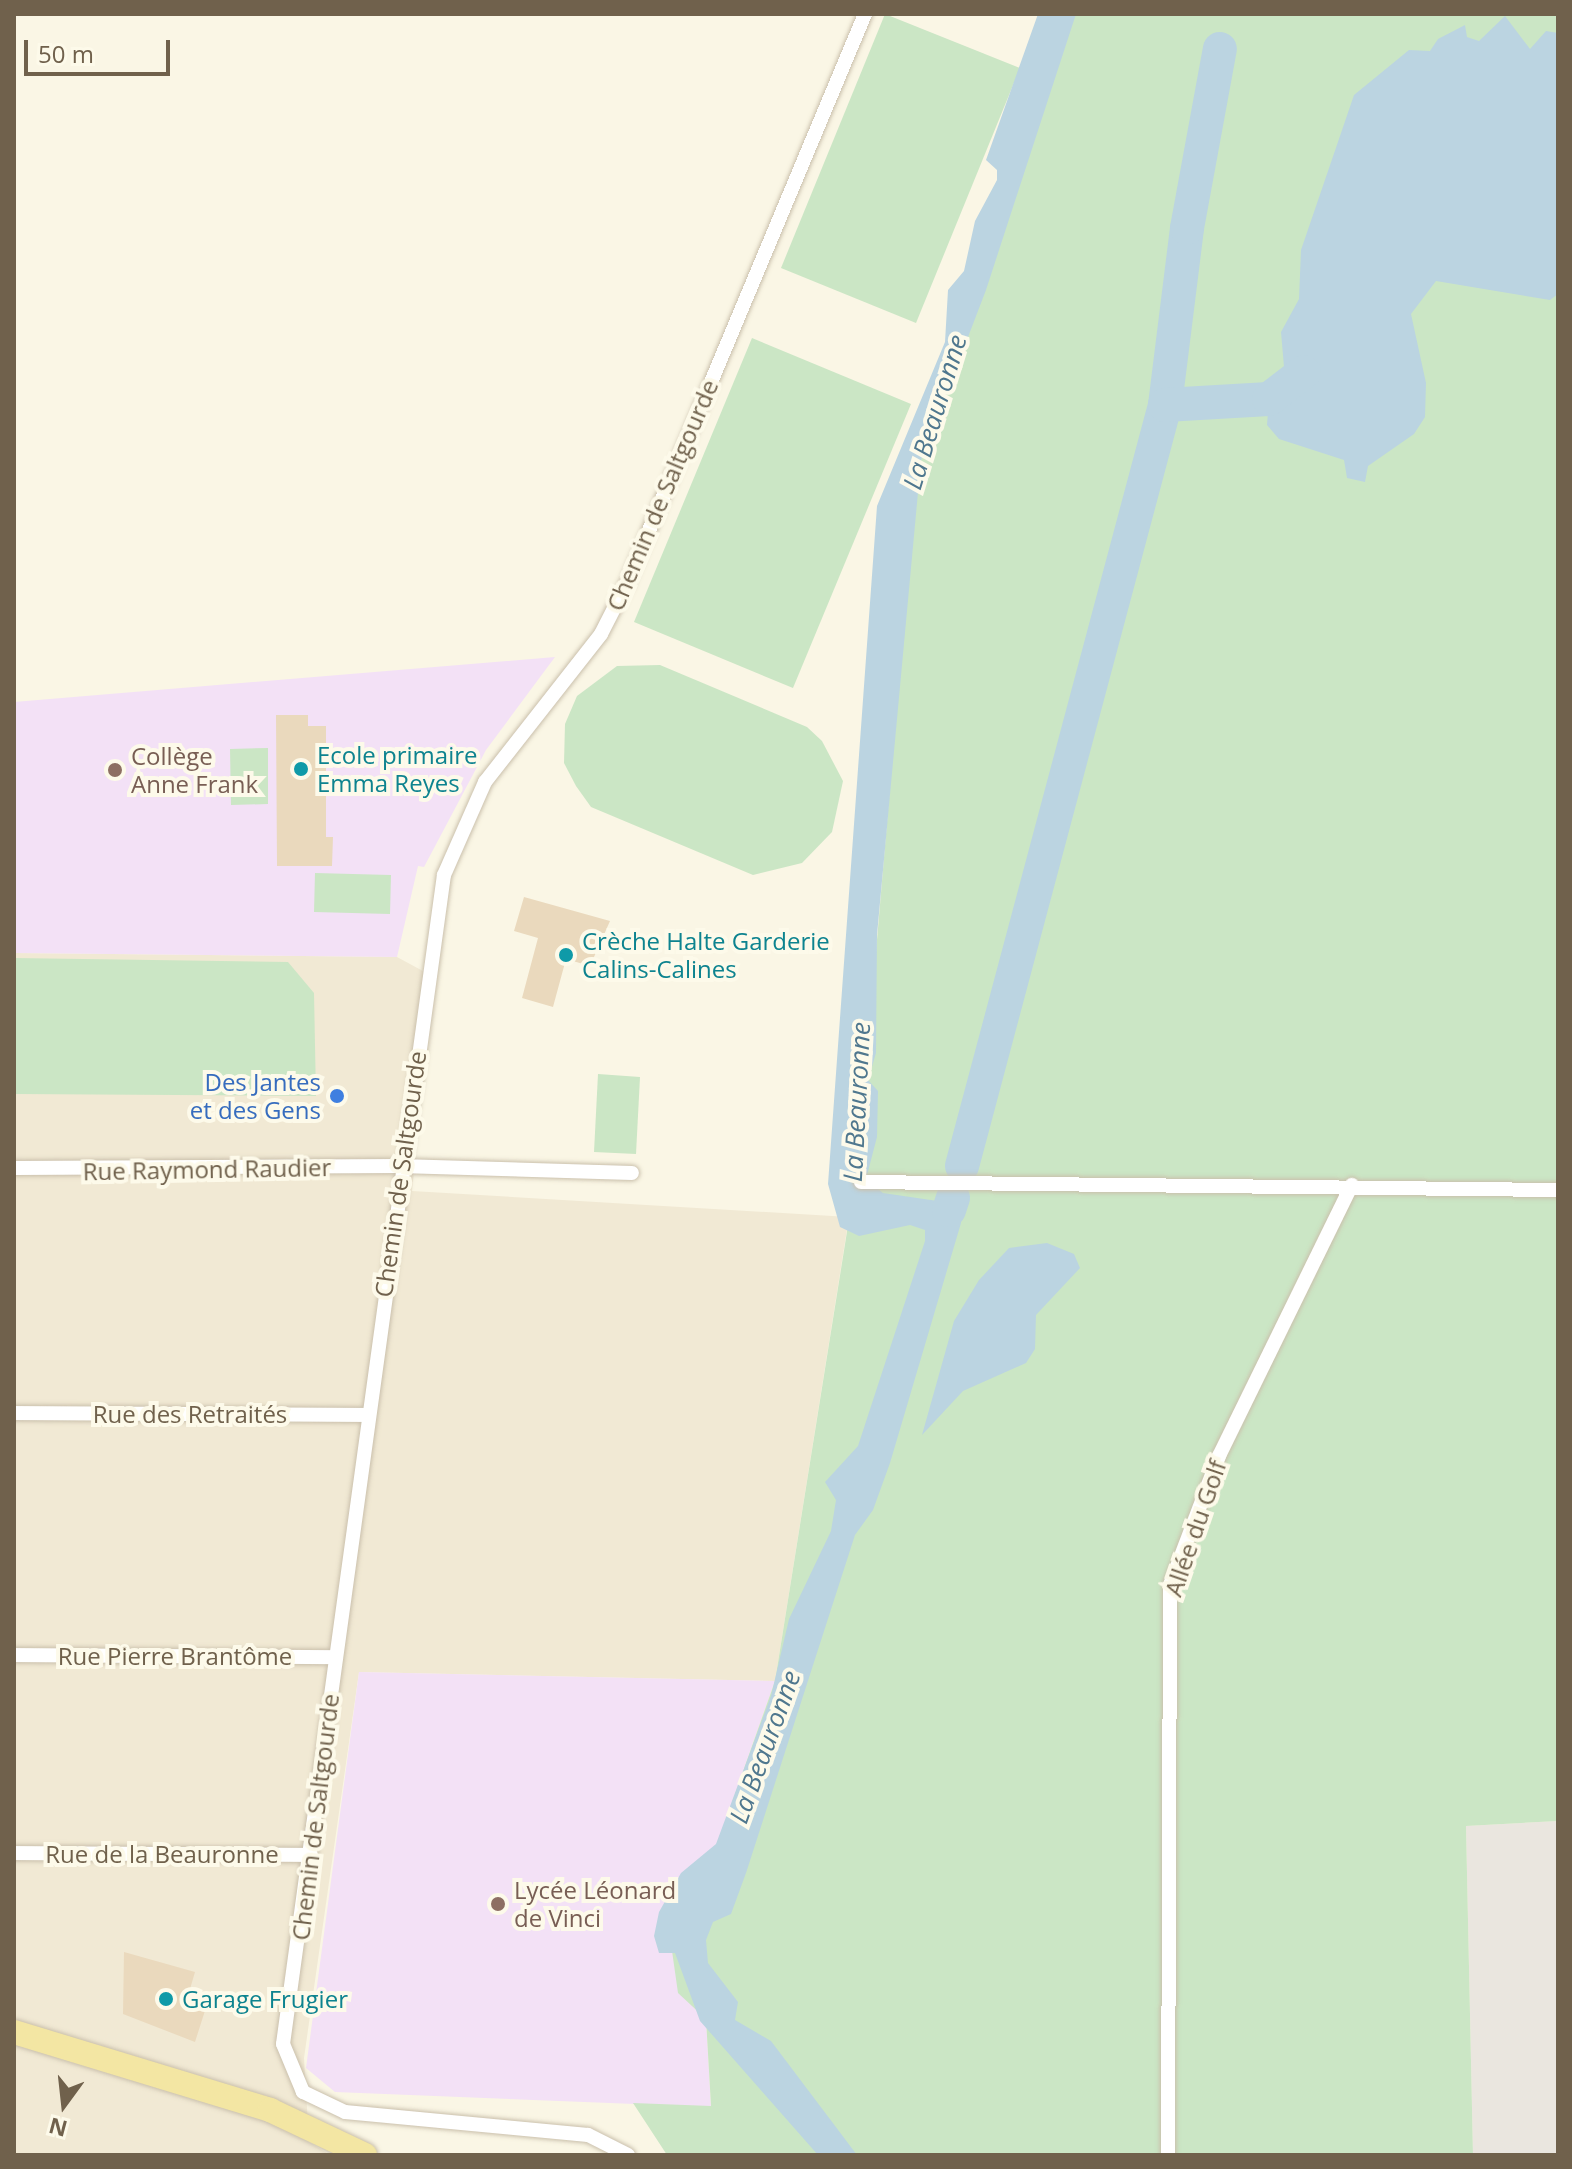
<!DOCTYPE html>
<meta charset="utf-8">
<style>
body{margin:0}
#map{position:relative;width:1572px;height:2169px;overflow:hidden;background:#faf6e5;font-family:"Open Sans",sans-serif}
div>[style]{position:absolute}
.residential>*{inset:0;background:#f1e9d4}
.industrial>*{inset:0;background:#eae6df}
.education>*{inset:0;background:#f3e1f6}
.green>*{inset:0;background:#cbe6c5}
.water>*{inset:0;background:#bbd4e1}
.river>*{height:34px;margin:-17px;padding:0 17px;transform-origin:17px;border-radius:17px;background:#bbd4e1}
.building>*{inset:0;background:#ead9bd}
.roads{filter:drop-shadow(0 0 2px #cac0ac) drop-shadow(0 0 2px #cac0ac)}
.minor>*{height:14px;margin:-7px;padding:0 7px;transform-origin:7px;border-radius:7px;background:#fff}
.primary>*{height:24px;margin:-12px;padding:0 12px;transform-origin:12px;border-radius:12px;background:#f3e6a3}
.dots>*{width:22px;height:22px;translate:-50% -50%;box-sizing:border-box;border:4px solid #fdfaea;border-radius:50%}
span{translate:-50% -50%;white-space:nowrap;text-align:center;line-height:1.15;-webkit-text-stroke:8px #fdfaea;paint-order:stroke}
.street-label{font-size:24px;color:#70614c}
.culture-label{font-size:24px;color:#0d838f}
.left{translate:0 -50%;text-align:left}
.education-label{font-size:24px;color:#785e54}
.shop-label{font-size:24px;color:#366cbe}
.right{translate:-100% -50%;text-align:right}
.water-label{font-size:26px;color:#4f778e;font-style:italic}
.frame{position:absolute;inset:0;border:16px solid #70614c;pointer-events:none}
.north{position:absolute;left:24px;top:2065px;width:80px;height:80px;-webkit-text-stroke:6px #fdfaea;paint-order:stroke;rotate:195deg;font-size:22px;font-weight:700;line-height:32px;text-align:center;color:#70614c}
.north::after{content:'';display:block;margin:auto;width:28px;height:36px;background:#70614c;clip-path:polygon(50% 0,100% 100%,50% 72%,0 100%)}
.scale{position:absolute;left:24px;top:40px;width:146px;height:36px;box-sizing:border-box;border:4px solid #70614c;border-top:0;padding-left:10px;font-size:24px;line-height:28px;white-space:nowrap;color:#70614c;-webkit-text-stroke:6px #fdfaea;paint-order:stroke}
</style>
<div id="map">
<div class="residential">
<i style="clip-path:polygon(14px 953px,397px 957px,434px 977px,412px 1191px,849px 1217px,775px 1681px,359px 1672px,304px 2058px,309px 2142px,330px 2155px,14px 2155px)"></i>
</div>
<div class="industrial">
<i style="clip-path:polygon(1558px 1821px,1558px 2155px,1473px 2155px,1466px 1826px)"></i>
</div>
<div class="education">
<i style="clip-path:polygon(555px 657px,486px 750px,424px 867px,418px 866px,397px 957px,14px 953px,14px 702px)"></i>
<i style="clip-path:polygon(359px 1672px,775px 1681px,711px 1862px,706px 2019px,711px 2107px,335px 2092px,306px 2068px)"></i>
</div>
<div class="green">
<i style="clip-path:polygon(885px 14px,1020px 68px,916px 323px,781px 268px)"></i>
<i style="clip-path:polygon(1070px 14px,1558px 14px,1558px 1821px,1466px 1826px,1473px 2155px,667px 2155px,633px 2103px,711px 2106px,706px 2019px,678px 1993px,668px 1923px,711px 1862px,775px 1681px,858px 1163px,917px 470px)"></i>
<i style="clip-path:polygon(752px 338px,911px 404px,793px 688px,634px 622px)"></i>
<i style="clip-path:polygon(660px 665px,807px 727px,822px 741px,843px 781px,832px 832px,802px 863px,753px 875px,591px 807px,576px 786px,564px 763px,565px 724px,577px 696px,617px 666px)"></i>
<i style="clip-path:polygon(268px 748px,268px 804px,231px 805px,230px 749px)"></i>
<i style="clip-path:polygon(315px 873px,391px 875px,390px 914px,314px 912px)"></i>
<i style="clip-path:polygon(14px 958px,288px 962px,314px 993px,316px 1096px,14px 1094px)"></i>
<i style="clip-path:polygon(598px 1074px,640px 1077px,636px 1154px,594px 1152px)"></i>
</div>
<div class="water">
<i style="clip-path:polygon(1038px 14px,1076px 14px,986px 290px,921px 460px,877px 935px,876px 1053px,868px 1080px,878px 1091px,877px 1137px,866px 1179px,883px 1193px,958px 1204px,961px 1223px,890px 1463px,873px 1510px,855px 1535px,746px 1873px,731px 1914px,713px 1922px,706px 1940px,708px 1963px,738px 2002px,735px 2020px,771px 2041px,857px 2155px,818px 2155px,700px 2021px,675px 1953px,659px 1953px,654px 1936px,659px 1912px,681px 1873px,716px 1844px,771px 1696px,789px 1619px,831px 1531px,836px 1500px,825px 1482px,858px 1446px,925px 1241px,925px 1230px,910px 1225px,859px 1236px,840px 1227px,828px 1184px,877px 506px,945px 342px,948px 290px,964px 271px,975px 221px,997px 180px,997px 170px,986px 160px)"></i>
<i style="clip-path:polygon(1505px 16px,1530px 49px,1546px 31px,1558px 33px,1558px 294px,1550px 300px,1436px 281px,1411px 314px,1426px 383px,1425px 417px,1414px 434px,1368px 466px,1365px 482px,1347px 478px,1344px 460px,1279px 439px,1267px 425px,1269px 399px,1284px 367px,1281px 332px,1299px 299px,1301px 250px,1354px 95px,1409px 50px,1430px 51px,1438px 39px,1465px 25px,1467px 37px,1479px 41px)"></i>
<i style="clip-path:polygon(1047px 1243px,1074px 1254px,1080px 1268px,1036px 1315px,1035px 1349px,1026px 1363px,963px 1391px,922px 1435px,954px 1321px,979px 1280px,1009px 1248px)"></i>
</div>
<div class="river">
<i style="left:1165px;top:405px;width:178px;rotate:-82.9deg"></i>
<i style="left:1187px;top:228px;width:182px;rotate:-79.6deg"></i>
<i style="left:962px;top:1166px;width:788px;rotate:-75.06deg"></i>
<i style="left:1165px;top:405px;width:104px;rotate:-3.3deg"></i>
<i style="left:1269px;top:399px;width:44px;rotate:-37.6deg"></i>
<i style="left:949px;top:1210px;width:13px;rotate:-72deg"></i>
</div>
<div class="building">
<i style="clip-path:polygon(276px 715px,308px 715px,308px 726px,326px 726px,326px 837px,333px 837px,332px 866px,277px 866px)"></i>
<i style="clip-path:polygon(524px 897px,610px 921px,590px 966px,566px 959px,553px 1007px,522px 998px,538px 938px,514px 931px)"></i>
<i style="clip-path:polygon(124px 1952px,195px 1972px,190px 1989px,210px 1995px,195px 2042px,123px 2014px)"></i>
</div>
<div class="roads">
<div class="minor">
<i style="left:14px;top:1168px;width:386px;rotate:-0.3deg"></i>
<i style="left:400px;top:1166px;width:232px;rotate:1.7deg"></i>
<i style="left:861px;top:1182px;width:697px;rotate:0.66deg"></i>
<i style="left:14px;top:1413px;width:352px;rotate:0.3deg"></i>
<i style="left:14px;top:1655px;width:322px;rotate:0.4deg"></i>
<i style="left:14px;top:1853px;width:297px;rotate:0.4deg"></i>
<i style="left:628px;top:2155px;width:45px;rotate:-153.4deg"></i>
<i style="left:588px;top:2135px;width:244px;rotate:-174.6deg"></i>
<i style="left:345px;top:2112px;width:47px;rotate:-154.5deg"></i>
<i style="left:303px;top:2092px;width:52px;rotate:-112.6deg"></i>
<i style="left:283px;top:2044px;width:1180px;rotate:-82.16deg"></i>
<i style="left:444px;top:875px;width:102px;rotate:-66.2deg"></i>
<i style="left:485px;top:782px;width:188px;rotate:-51.9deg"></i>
<i style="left:601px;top:634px;width:57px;rotate:-63deg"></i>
<i style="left:627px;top:583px;width:617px;rotate:-67.3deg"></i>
<i style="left:1168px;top:2155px;width:570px;rotate:-89.8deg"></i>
<i style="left:1170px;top:1585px;width:138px;rotate:-69.2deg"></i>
<i style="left:1219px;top:1456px;width:302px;rotate:-63.9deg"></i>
</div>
<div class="primary">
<i style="left:14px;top:2032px;width:268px;rotate:16.9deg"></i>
<i style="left:270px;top:2110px;width:105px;rotate:25.3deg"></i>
</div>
</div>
<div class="dots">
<i style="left:301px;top:769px;background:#0f9aa8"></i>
<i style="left:115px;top:770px;background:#8d6e63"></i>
<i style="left:566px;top:955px;background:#0f9aa8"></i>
<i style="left:337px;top:1096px;background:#3f7fe0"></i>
<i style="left:498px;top:1904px;background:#8d6e63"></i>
<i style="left:166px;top:1999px;background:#0f9aa8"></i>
</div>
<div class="street-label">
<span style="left:662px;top:495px;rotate:-67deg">Chemin de Saltgourde</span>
<span style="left:207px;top:1169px;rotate:-1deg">Rue Raymond Raudier</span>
<span style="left:400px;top:1174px;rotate:-82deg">Chemin de Saltgourde</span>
<span style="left:190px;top:1414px">Rue des Retraités</span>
<span style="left:1195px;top:1528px;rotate:-71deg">Allée du Golf</span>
<span style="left:175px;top:1656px">Rue Pierre Brantôme</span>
<span style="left:315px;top:1817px;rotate:-83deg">Chemin de Saltgourde</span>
<span style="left:162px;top:1854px">Rue de la Beauronne</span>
</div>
<div class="culture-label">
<span class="left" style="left:317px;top:769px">Ecole primaire<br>Emma Reyes</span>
<span class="left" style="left:582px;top:955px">Crèche Halte Garderie<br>Calins-Calines</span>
<span class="left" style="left:182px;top:1999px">Garage Frugier</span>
</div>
<div class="education-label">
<span class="left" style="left:131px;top:770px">Collège<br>Anne Frank</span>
<span class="left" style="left:514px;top:1904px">Lycée Léonard<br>de Vinci</span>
</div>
<div class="shop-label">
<span class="right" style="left:321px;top:1096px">Des Jantes<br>et des Gens</span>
</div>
<div class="water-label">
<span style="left:935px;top:412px;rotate:-73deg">La Beauronne</span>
<span style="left:857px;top:1102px;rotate:-87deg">La Beauronne</span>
<span style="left:765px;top:1747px;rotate:-70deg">La Beauronne</span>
</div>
<div class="frame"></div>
<div class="north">N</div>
<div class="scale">50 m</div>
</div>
